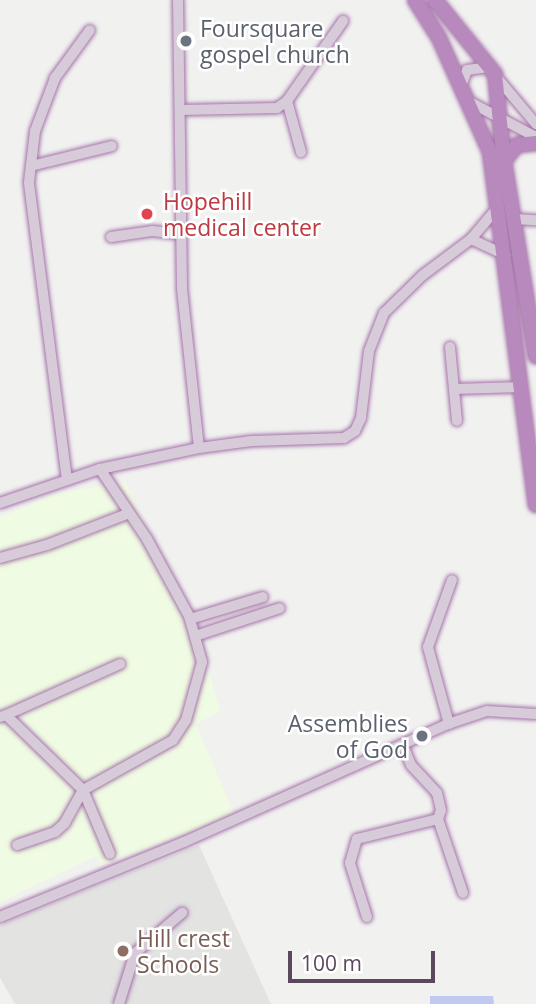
<!DOCTYPE html>
<style>
body{margin:0}
#map{position:relative;width:536px;height:1004px;overflow:hidden;background:#f1f2f0;font-family:"Open Sans",sans-serif}
div>[style]{position:absolute}
.education>*{inset:0;background:#e3e3e2}
.medical>*{inset:0;background:#effbe2}
.green>*{inset:0;background:#c0caee}
.roads{filter:drop-shadow(0 0 2px #a574a9) drop-shadow(0 0 2px #a574a9)}
.minor>*{height:10px;margin:-5px;padding:0 5px;transform-origin:5px;border-radius:5px;background:#d7cad9}
.highway>*{height:14px;margin:-7px;padding:0 7px;transform-origin:7px;border-radius:7px;background:#b889bd}
.dots>*{width:19px;height:19px;translate:-50% -50%;box-sizing:border-box;border:4px solid #fff;border-radius:50%}
span{translate:-50% -50%;white-space:nowrap;text-align:center;line-height:1.15;-webkit-text-stroke:5px #fff;paint-order:stroke}
.worship-label{font-size:23px;color:#5b616d}
.left{translate:0 -50%;text-align:left}
.right{translate:-100% -50%;text-align:right}
.health-label{font-size:23px;color:#be3a42}
.education-label{font-size:23px;color:#785e54}
.scale{position:absolute;left:288px;top:951px;width:147px;height:32px;box-sizing:border-box;border:4px solid #5a485d;border-top:0;padding-left:9px;font-size:21px;line-height:24px;white-space:nowrap;color:#5a485d;-webkit-text-stroke:5px #fff;paint-order:stroke}
</style>
<div id="map">
<div class="education">
<i style="clip-path:polygon(199px 845px,271px 1004px,15px 1004px,0 978px,0 925px)"></i>
</div>
<div class="medical">
<i style="clip-path:polygon(125px 482px,198px 631px,220px 711px,196px 724px,234px 814px,101px 866px,96px 856px,0 902px,0 517px,59px 493px)"></i>
</div>
<div class="green">
<i style="clip-path:polygon(430px 996px,493px 996px,494px 1004px,430px 1004px)"></i>
</div>
<div class="roads">
<div class="minor">
<i style="left:178px;top:0;width:289px;rotate:89.2deg"></i>
<i style="left:182px;top:289px;width:160px;rotate:83.9deg"></i>
<i style="left:461px;top:86px;width:17px;rotate:-69deg"></i>
<i style="left:467px;top:70px;width:21px;rotate:-8deg"></i>
<i style="left:488px;top:67px;width:75px;rotate:49.9deg"></i>
<i style="left:466px;top:100px;width:79px;rotate:27.9deg"></i>
<i style="left:287px;top:101px;width:53px;rotate:74.6deg"></i>
<i style="left:181px;top:110px;width:96px;rotate:-1.2deg"></i>
<i style="left:277px;top:108px;width:12px;rotate:-35deg"></i>
<i style="left:287px;top:101px;width:98px;rotate:-55deg"></i>
<i style="left:31px;top:166px;width:83px;rotate:-13.9deg"></i>
<i style="left:514px;top:219px;width:22px;rotate:3deg"></i>
<i style="left:111px;top:237px;width:41px;rotate:-8.3deg"></i>
<i style="left:152px;top:231px;width:29px;rotate:6deg"></i>
<i style="left:471px;top:239px;width:38px;rotate:25deg"></i>
<i style="left:450px;top:347px;width:74px;rotate:84.6deg"></i>
<i style="left:454px;top:389px;width:68px;rotate:-1.7deg"></i>
<i style="left:100px;top:469px;width:84px;rotate:56.1deg"></i>
<i style="left:147px;top:539px;width:88px;rotate:61.4deg"></i>
<i style="left:189px;top:616px;width:48px;rotate:74.2deg"></i>
<i style="left:202px;top:662px;width:60px;rotate:105.4deg"></i>
<i style="left:186px;top:720px;width:24px;rotate:123deg"></i>
<i style="left:173px;top:740px;width:103px;rotate:150.9deg"></i>
<i style="left:83px;top:790px;width:69px;rotate:67.1deg"></i>
<i style="left:67px;top:480px;width:300px;rotate:-97.3deg"></i>
<i style="left:29px;top:182px;width:51px;rotate:-83.3deg"></i>
<i style="left:35px;top:131px;width:57px;rotate:-69.3deg"></i>
<i style="left:55px;top:78px;width:59px;rotate:-53.9deg"></i>
<i style="left:0;top:503px;width:106px;rotate:-18.8deg"></i>
<i style="left:100px;top:469px;width:101px;rotate:-12deg"></i>
<i style="left:199px;top:448px;width:53px;rotate:-7.5deg"></i>
<i style="left:252px;top:441px;width:92px;rotate:-1.9deg"></i>
<i style="left:344px;top:438px;width:13px;rotate:-32deg"></i>
<i style="left:355px;top:431px;width:14px;rotate:-65deg"></i>
<i style="left:361px;top:418px;width:67px;rotate:-83.2deg"></i>
<i style="left:369px;top:351px;width:41px;rotate:-68.5deg"></i>
<i style="left:384px;top:313px;width:54px;rotate:-44.3deg"></i>
<i style="left:423px;top:275px;width:60px;rotate:-36.9deg"></i>
<i style="left:471px;top:239px;width:42px;rotate:-49.8deg"></i>
<i style="left:0;top:558px;width:49px;rotate:-15.5deg"></i>
<i style="left:47px;top:545px;width:86px;rotate:-21.2deg"></i>
<i style="left:190px;top:619px;width:76px;rotate:-16.8deg"></i>
<i style="left:195px;top:636px;width:89px;rotate:-18.2deg"></i>
<i style="left:6px;top:715px;width:125px;rotate:-24.1deg"></i>
<i style="left:0;top:717px;width:6px;rotate:-18deg"></i>
<i style="left:6px;top:715px;width:107px;rotate:44.2deg"></i>
<i style="left:83px;top:790px;width:38px;rotate:119deg"></i>
<i style="left:65px;top:823px;width:13px;rotate:138deg"></i>
<i style="left:55px;top:832px;width:40px;rotate:161.1deg"></i>
<i style="left:449px;top:724px;width:80px;rotate:-105.3deg"></i>
<i style="left:428px;top:647px;width:71px;rotate:-70.3deg"></i>
<i style="left:438px;top:819px;width:78px;rotate:71.3deg"></i>
<i style="left:0;top:917px;width:199px;rotate:-22.2deg"></i>
<i style="left:184px;top:842px;width:286px;rotate:-24.1deg"></i>
<i style="left:445px;top:725px;width:44px;rotate:-18.4deg"></i>
<i style="left:487px;top:711px;width:49px;rotate:3.5deg"></i>
<i style="left:367px;top:917px;width:57px;rotate:-107.5deg"></i>
<i style="left:350px;top:863px;width:25px;rotate:-74deg"></i>
<i style="left:357px;top:839px;width:83px;rotate:-13.9deg"></i>
<i style="left:438px;top:819px;width:9px;rotate:-72deg"></i>
<i style="left:441px;top:810px;width:17px;rotate:-103deg"></i>
<i style="left:437px;top:793px;width:38px;rotate:-133deg"></i>
<i style="left:411px;top:765px;width:22px;rotate:-112deg"></i>
<i style="left:119px;top:1004px;width:53px;rotate:-72.6deg"></i>
<i style="left:135px;top:953px;width:62px;rotate:-40.4deg"></i>
</div>
<div class="highway">
<i style="left:415px;top:0;width:45px;rotate:57.7deg"></i>
<i style="left:439px;top:38px;width:125px;rotate:65.9deg"></i>
<i style="left:490px;top:152px;width:356px;rotate:82.6deg"></i>
<i style="left:435px;top:0;width:95px;rotate:51deg"></i>
<i style="left:495px;top:74px;width:87px;rotate:84.1deg"></i>
<i style="left:504px;top:161px;width:198px;rotate:80.7deg"></i>
<i style="left:504px;top:161px;width:21px;rotate:-51deg"></i>
<i style="left:517px;top:145px;width:19px;rotate:-6deg"></i>
</div>
</div>
<div class="dots">
<i style="left:186px;top:41px;background:#6b7280"></i>
<i style="left:147px;top:214px;background:#e0444e"></i>
<i style="left:422px;top:736px;background:#6b7280"></i>
<i style="left:123px;top:951px;background:#8d6e63"></i>
</div>
<div class="worship-label">
<span class="left" style="left:200px;top:41px">Foursquare<br>gospel church</span>
<span class="right" style="left:408px;top:736px">Assemblies<br>of God</span>
</div>
<div class="health-label">
<span class="left" style="left:163px;top:214px">Hopehill<br>medical center</span>
</div>
<div class="education-label">
<span class="left" style="left:137px;top:951px">Hill crest<br>Schools</span>
</div>
<div class="scale">100 m</div>
</div>
